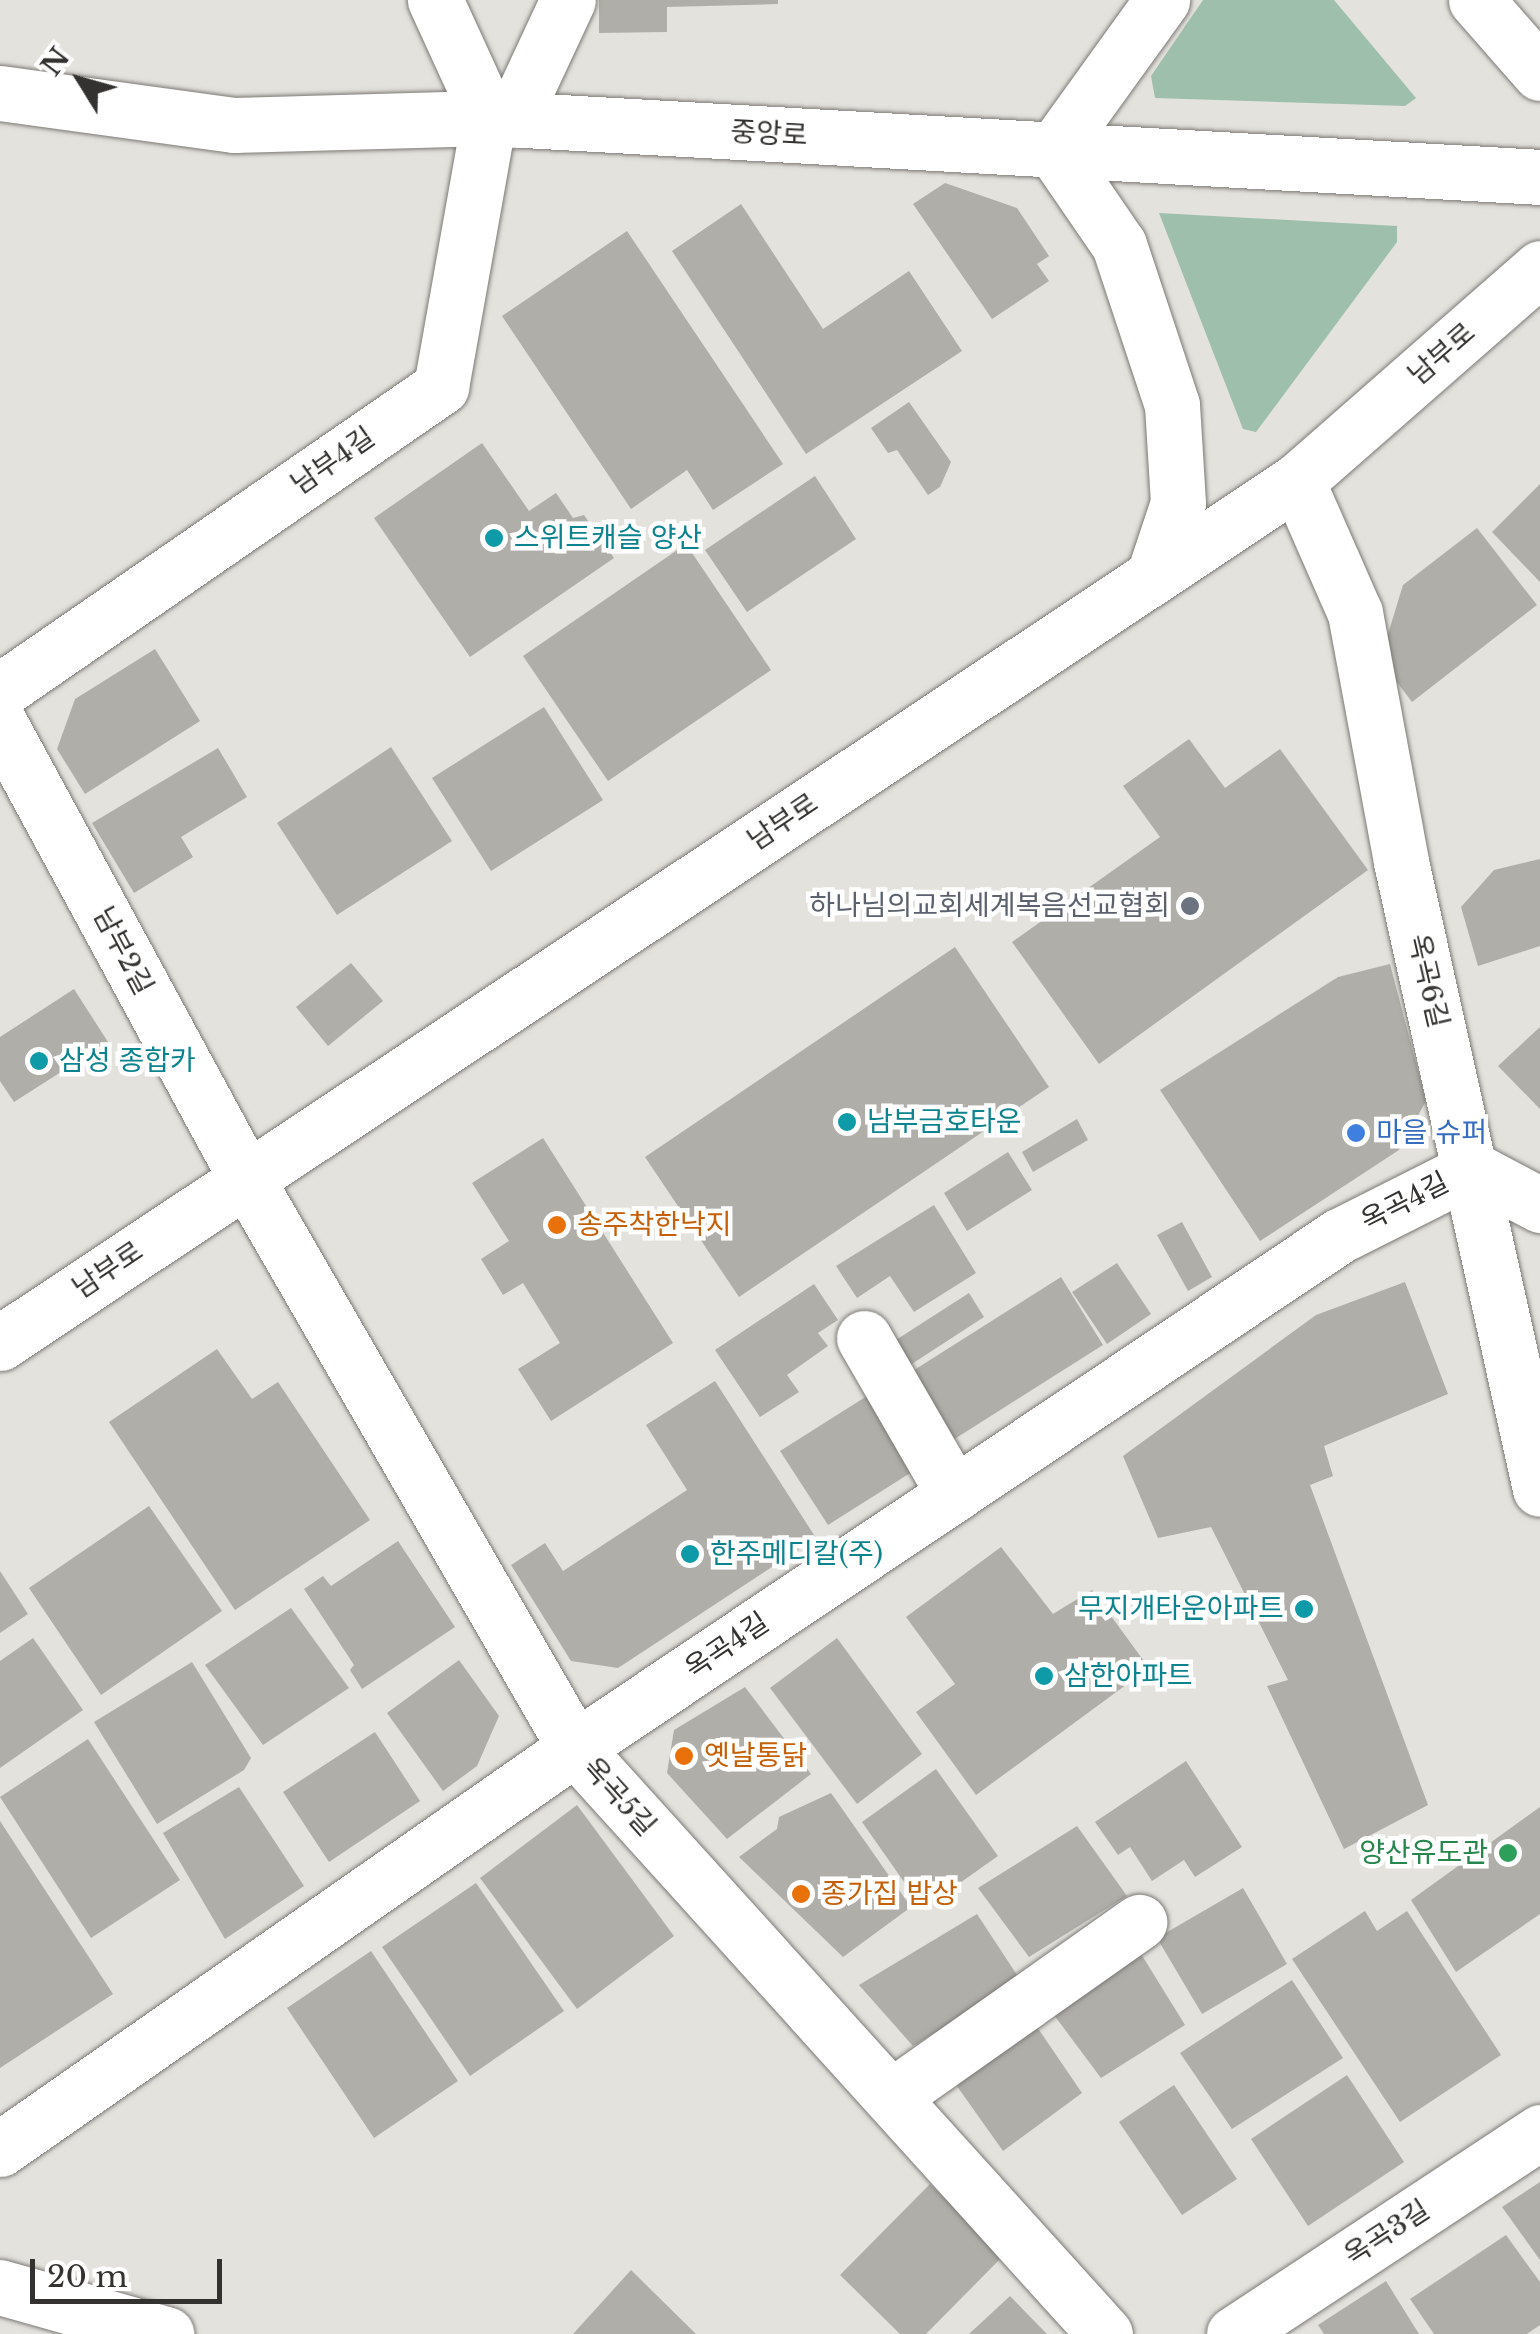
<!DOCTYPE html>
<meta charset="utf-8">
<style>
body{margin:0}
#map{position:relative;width:1540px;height:2334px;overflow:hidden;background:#e4e2dd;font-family:"Libre Baskerville","Noto Sans KR",serif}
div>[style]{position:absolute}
.green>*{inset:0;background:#9dbfab}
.building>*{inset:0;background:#b0aea9}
.roads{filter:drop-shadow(0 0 2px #7c7975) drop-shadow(0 0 2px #7c7975)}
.minor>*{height:55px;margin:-27.5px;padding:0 27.5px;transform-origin:27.5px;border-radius:27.5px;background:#fff}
.major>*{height:55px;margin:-27.5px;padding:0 27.5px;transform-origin:27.5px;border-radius:27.5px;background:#fff}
.dots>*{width:28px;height:28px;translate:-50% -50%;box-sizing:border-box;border:5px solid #fff;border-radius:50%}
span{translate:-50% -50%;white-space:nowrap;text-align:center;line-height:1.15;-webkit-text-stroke:9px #fff;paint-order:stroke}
.street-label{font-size:28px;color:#333230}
.culture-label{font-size:28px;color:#0d838f}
.left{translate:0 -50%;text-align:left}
.right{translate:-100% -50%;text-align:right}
.worship-label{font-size:28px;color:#5b616d}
.shop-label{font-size:28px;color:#366cbe}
.food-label{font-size:28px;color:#c56008}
.leisure-label{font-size:28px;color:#27864d}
.north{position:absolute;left:30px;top:30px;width:100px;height:100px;-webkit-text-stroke:8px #fff;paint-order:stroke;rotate:307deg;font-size:28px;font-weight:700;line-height:40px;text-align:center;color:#333230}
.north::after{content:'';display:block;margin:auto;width:35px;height:45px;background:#333230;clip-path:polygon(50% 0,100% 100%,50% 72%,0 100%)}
.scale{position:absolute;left:30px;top:2259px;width:192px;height:45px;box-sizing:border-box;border:5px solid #333230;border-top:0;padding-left:12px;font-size:30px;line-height:35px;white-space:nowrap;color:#333230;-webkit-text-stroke:8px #fff;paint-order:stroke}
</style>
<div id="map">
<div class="green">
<i style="clip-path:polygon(1203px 0,1334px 0,1416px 98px,1405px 106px,1155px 98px,1151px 76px)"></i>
<i style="clip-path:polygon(1159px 213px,1397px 226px,1397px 242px,1256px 432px,1243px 429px)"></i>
</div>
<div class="building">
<i style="clip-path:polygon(599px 0,778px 0,778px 4px,667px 7px,667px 32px,599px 33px)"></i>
<i style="clip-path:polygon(945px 183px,1017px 208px,1049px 256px,1037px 264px,1049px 281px,992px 319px,913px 204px)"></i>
<i style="clip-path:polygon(741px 204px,823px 329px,909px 271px,962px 351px,806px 454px,672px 251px)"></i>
<i style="clip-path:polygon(627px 231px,783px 464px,713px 510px,687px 470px,631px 509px,502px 316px)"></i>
<i style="clip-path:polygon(909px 402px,951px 462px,940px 487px,928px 495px,897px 450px,888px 453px,871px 428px)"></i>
<i style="clip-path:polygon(482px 443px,529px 511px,556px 493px,573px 518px,584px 515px,614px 558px,470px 657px,374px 518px)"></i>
<i style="clip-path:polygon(815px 476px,856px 539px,747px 612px,705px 550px)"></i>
<i style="clip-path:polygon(1540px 484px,1540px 582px,1492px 532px)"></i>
<i style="clip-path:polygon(1477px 528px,1537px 605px,1412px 702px,1380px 660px,1403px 585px)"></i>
<i style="clip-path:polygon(686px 544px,771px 670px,608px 781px,523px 656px)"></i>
<i style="clip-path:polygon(155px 649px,200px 721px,85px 794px,57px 749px,75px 699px)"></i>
<i style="clip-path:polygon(544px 707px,603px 800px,491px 871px,432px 778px)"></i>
<i style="clip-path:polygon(1189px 739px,1225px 788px,1280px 749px,1368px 870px,1099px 1064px,1012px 942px,1160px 837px,1123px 786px)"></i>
<i style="clip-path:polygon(391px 747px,452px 841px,337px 915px,277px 823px)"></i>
<i style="clip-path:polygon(218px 748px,247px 797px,181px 837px,193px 857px,134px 893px,92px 823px)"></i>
<i style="clip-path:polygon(1540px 859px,1540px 946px,1478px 966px,1461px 907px,1494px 870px)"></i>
<i style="clip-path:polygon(955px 947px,1049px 1087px,739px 1297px,645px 1157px)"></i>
<i style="clip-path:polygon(351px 963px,383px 1001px,328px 1046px,296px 1007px)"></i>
<i style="clip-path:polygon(1390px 964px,1426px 1101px,1399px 1150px,1260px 1241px,1160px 1090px,1338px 977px)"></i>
<i style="clip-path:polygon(74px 989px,108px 1042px,14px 1102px,0 1081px,0 1037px)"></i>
<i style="clip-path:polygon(1540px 1027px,1540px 1109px,1498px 1066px)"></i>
<i style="clip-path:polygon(1077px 1119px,1088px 1140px,1033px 1172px,1022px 1152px)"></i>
<i style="clip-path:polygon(543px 1138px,673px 1343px,551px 1421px,518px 1369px,560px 1343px,523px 1283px,503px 1295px,481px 1259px,509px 1241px,472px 1183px)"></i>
<i style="clip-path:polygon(1008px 1152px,1032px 1190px,967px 1231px,944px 1193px)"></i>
<i style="clip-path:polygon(934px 1205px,976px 1273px,914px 1312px,890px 1276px,857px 1298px,836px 1266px)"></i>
<i style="clip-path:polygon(1182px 1222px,1212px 1277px,1188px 1291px,1157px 1235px)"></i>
<i style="clip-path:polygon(1117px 1263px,1151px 1314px,1107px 1344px,1072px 1292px)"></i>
<i style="clip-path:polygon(1061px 1277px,1103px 1345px,942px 1447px,900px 1379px)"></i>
<i style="clip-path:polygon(1405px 1282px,1448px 1394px,1324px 1446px,1333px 1476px,1310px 1485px,1428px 1805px,1344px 1849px,1267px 1686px,1288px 1680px,1211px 1527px,1158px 1538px,1123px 1456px,1316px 1315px)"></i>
<i style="clip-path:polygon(814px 1284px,838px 1320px,818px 1333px,828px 1346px,787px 1375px,799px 1392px,760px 1417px,715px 1350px)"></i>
<i style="clip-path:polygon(969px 1293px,984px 1317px,901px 1371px,885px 1347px)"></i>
<i style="clip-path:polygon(217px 1349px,252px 1399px,278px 1382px,370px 1520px,235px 1610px,109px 1422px)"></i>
<i style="clip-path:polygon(715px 1381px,816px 1538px,618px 1668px,571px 1661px,511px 1565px,545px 1543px,563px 1571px,687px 1490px,646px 1425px)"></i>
<i style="clip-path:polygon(867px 1396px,915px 1470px,828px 1525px,780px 1451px)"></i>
<i style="clip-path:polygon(149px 1506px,222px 1611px,101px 1695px,29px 1588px)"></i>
<i style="clip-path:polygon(398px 1541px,455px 1627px,362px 1689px,350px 1670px,354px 1665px,304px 1589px,323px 1576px,331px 1586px)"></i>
<i style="clip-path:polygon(1001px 1547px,1053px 1614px,1092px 1590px,1149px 1668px,976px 1795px,916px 1712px,955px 1684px,906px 1617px)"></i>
<i style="clip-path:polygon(0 1571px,28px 1614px,0 1633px)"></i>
<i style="clip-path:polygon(291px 1608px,349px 1688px,263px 1745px,205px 1665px)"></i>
<i style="clip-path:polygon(33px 1638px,83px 1710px,0 1768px,0 1661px)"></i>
<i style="clip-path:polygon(837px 1638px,922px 1754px,857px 1804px,770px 1688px)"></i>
<i style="clip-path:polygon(459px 1660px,499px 1716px,477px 1766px,443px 1791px,387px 1713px)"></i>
<i style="clip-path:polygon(192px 1662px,251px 1758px,244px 1770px,157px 1824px,94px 1722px)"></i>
<i style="clip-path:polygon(745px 1687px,811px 1774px,727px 1839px,667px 1773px,674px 1730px)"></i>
<i style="clip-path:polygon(375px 1732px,420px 1801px,329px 1862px,283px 1792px)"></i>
<i style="clip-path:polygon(88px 1739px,180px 1880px,91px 1938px,0 1797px)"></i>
<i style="clip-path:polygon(1186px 1761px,1242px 1847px,1195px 1877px,1184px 1860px,1152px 1881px,1130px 1847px,1118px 1855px,1095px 1822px)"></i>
<i style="clip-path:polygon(936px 1769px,998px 1856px,923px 1909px,862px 1822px)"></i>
<i style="clip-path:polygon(239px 1787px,304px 1886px,225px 1939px,163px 1833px)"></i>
<i style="clip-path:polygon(831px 1793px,911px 1907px,843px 1957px,739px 1857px,777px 1829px,779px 1817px)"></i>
<i style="clip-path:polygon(577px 1805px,674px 1936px,577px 2009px,480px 1878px)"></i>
<i style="clip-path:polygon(1540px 1807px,1540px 1914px,1456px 1972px,1411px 1900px)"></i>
<i style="clip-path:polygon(0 1821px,113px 1994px,0 2068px)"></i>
<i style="clip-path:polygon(1077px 1826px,1127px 1896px,1029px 1957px,978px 1888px)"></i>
<i style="clip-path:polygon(476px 1883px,564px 2011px,470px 2076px,382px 1947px)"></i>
<i style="clip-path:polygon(1243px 1888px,1287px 1964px,1202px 2014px,1157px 1938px)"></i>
<i style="clip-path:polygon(1365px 1911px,1377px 1931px,1407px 1911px,1501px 2055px,1400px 2122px,1292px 1959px)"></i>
<i style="clip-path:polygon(977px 1914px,1021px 1981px,913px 2046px,859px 1985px)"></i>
<i style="clip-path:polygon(1138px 1949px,1185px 2025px,1101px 2078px,1051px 2011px)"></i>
<i style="clip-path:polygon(371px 1951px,458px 2081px,374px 2138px,287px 2008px)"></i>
<i style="clip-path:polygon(1292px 1980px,1343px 2058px,1232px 2129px,1180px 2053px)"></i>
<i style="clip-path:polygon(1035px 2024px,1082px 2093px,1003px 2151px,954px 2082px)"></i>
<i style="clip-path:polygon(1347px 2075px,1404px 2162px,1308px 2226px,1251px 2139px)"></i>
<i style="clip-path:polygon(1174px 2085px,1237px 2179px,1182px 2215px,1119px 2122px)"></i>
<i style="clip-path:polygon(1540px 2182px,1540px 2260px,1502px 2207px)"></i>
<i style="clip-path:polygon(930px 2184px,1003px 2256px,926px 2334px,900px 2334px,840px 2275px)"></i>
<i style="clip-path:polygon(1506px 2235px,1540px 2282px,1540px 2325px,1527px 2334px,1434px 2334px,1410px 2299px)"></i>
<i style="clip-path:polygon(631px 2270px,696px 2334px,573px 2334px)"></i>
<i style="clip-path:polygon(1386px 2281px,1419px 2334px,1324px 2334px,1318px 2325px)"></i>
<i style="clip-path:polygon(1010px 2296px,1047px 2334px,969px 2334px)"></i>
</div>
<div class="roads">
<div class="minor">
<i style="left:512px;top:120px;width:132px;rotate:-65deg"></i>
<i style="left:1297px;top:481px;width:144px;rotate:66.3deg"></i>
<i style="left:1355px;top:613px;width:253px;rotate:79.5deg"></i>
<i style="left:1401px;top:862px;width:642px;rotate:77.5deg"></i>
<i style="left:1154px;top:575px;width:76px;rotate:-71.6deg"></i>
<i style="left:1178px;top:503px;width:98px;rotate:-93.5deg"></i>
<i style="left:1172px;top:405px;width:169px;rotate:-108.3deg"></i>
<i style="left:1119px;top:245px;width:115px;rotate:-124.4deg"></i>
<i style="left:1054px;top:150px;width:185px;rotate:-54.2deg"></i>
<i style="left:0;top:691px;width:536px;rotate:-34.58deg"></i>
<i style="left:441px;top:387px;width:273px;rotate:-79.9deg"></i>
<i style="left:489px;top:118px;width:130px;rotate:-114.6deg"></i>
<i style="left:0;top:724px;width:516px;rotate:61.55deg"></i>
<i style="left:246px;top:1178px;width:658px;rotate:60.01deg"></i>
<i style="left:575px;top:1748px;width:790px;rotate:47.87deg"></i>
<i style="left:864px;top:1338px;width:180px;rotate:60deg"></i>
<i style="left:0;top:1343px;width:1557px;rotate:-33.61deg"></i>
<i style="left:1297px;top:481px;width:323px;rotate:-41.2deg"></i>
<i style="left:891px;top:2097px;width:304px;rotate:-35.2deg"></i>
<i style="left:0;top:2149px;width:701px;rotate:-34.89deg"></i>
<i style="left:575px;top:1748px;width:920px;rotate:-33.83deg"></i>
<i style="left:1339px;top:1236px;width:149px;rotate:-26.7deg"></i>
<i style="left:1472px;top:1169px;width:77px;rotate:27.9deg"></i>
<i style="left:0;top:2287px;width:173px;rotate:15.8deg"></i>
<i style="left:1234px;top:2334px;width:367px;rotate:-33.4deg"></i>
</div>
<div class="major">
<i style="left:1476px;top:0;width:97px;rotate:48.8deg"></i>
<i style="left:0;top:93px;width:236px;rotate:7.8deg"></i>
<i style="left:234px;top:125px;width:255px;rotate:-1.6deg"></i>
<i style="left:489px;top:118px;width:1053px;rotate:3.21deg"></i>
</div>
</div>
<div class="dots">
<i style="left:494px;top:538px;background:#0f9aa8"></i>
<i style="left:1190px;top:906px;background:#6b7280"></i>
<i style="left:39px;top:1061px;background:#0f9aa8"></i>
<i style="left:847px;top:1122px;background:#0f9aa8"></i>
<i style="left:1356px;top:1133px;background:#3f7fe0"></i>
<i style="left:557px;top:1225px;background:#e8710a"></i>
<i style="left:690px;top:1554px;background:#0f9aa8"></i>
<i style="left:1304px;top:1609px;background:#0f9aa8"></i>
<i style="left:1044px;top:1676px;background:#0f9aa8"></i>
<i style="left:684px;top:1756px;background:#e8710a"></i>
<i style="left:1508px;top:1853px;background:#2e9e5b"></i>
<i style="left:801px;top:1894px;background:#e8710a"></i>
</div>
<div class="street-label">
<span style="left:769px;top:134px;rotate:3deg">중앙로</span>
<span style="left:1442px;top:354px;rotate:-41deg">남부로</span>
<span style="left:333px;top:461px;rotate:-35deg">남부4길</span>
<span style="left:783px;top:822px;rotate:-34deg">남부로</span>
<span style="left:123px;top:951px;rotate:62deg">남부2길</span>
<span style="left:1428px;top:981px;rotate:77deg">옥곡6길</span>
<span style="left:1405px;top:1202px;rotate:-27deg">옥곡4길</span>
<span style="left:108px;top:1270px;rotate:-34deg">남부로</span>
<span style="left:727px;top:1646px;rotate:-34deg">옥곡4길</span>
<span style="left:619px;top:1797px;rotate:48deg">옥곡5길</span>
<span style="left:1387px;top:2233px;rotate:-33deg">옥곡3길</span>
</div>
<div class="culture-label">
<span class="left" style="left:514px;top:538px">스위트캐슬 양산</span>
<span class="left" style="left:59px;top:1061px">삼성 종합카</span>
<span class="left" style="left:867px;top:1122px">남부금호타운</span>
<span class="left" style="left:710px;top:1554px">한주메디칼(주)</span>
<span class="right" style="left:1284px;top:1609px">무지개타운아파트</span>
<span class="left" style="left:1064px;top:1676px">삼한아파트</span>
</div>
<div class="worship-label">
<span class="right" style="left:1170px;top:906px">하나님의교회세계복음선교협회</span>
</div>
<div class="shop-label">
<span class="left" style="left:1376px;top:1133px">마을 슈퍼</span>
</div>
<div class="food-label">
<span class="left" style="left:577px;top:1225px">송주착한낙지</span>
<span class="left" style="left:704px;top:1756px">옛날통닭</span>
<span class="left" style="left:821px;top:1894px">종가집 밥상</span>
</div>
<div class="leisure-label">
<span class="right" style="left:1488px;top:1853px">양산유도관</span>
</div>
<div class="north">N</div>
<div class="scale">20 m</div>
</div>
